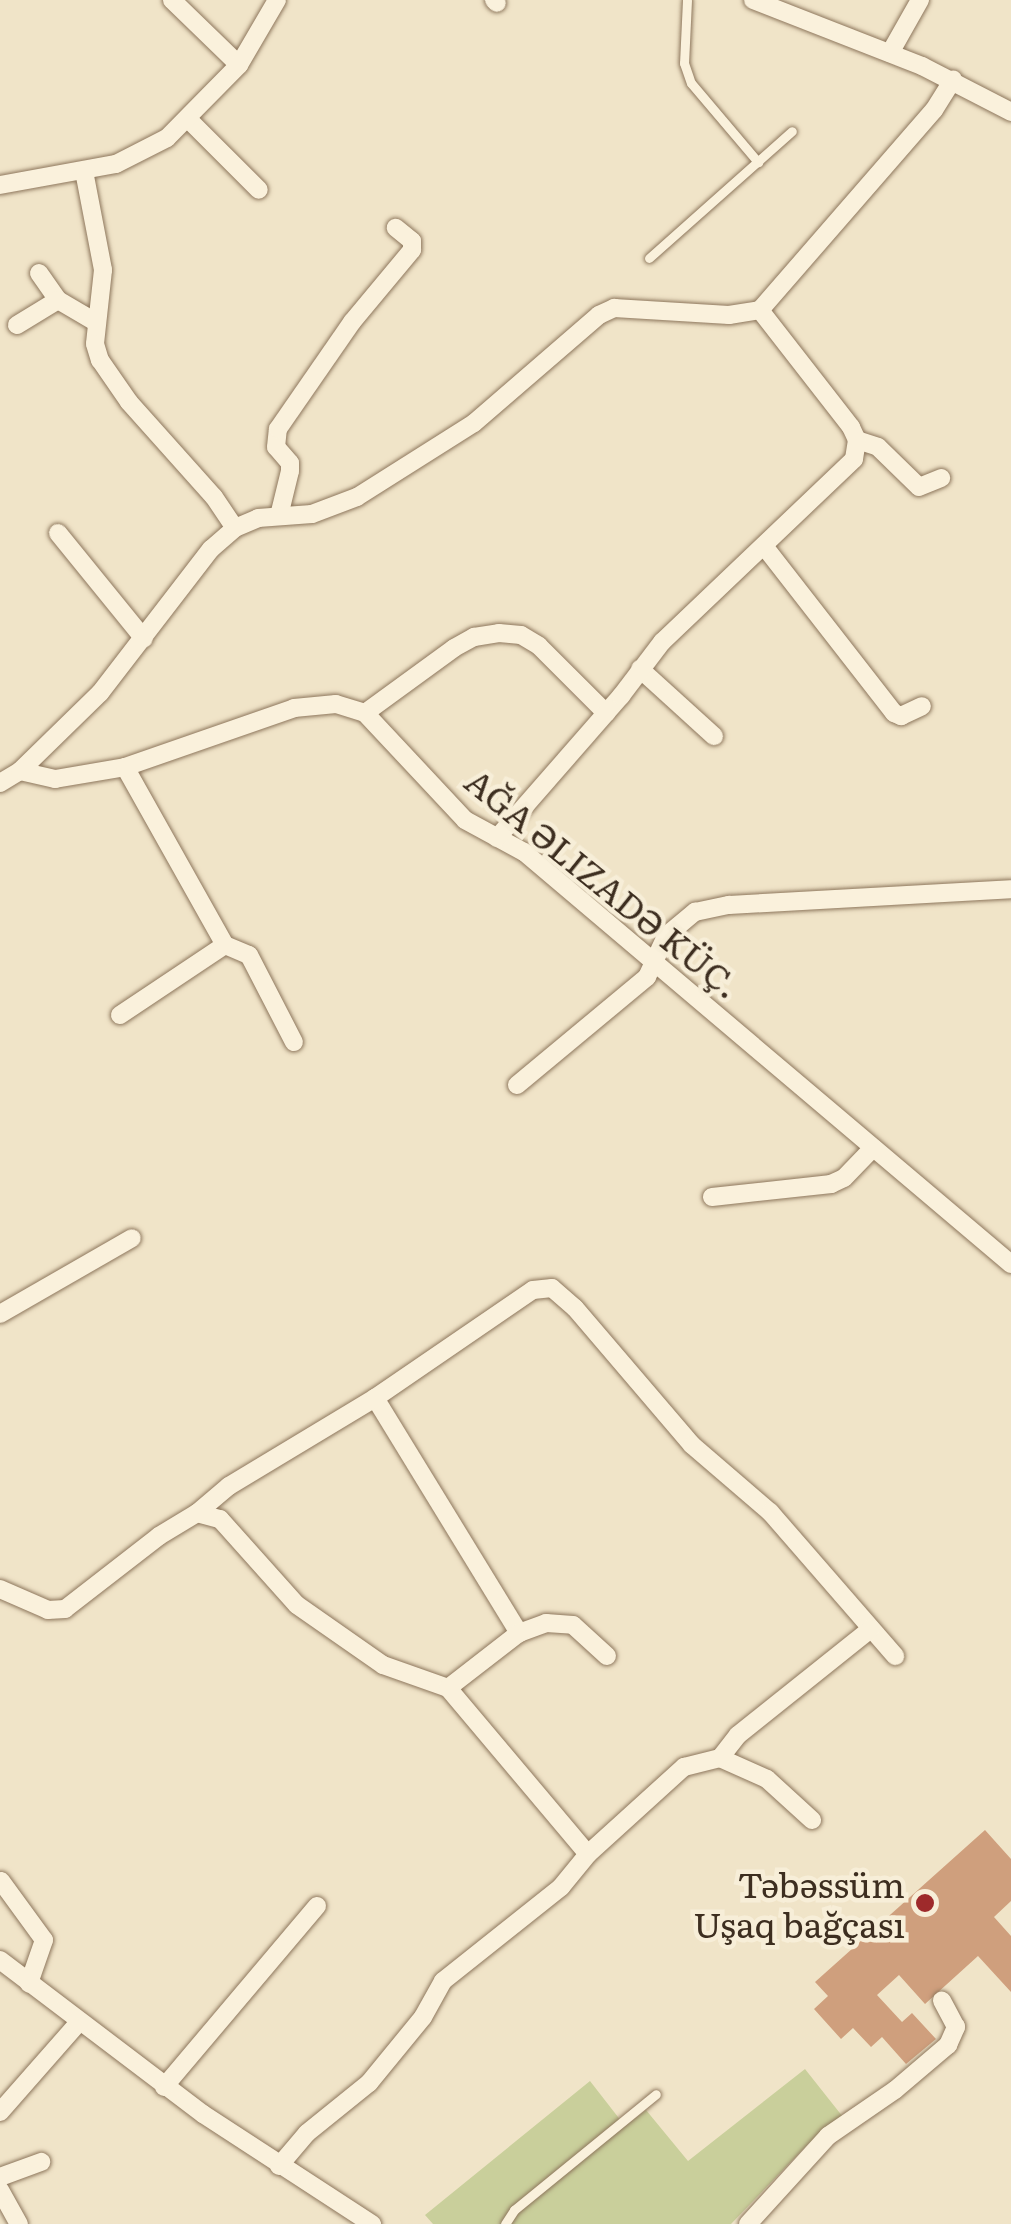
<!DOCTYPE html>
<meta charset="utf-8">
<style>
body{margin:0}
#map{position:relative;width:1011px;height:2224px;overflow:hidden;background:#f0e4c8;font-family:Literata,serif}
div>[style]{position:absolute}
.green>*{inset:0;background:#c9cf9b}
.building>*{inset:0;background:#cf9f7d}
.roads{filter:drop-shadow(0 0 2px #8d765c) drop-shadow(0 0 2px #8d765c)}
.lane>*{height:9px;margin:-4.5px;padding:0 4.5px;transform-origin:4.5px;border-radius:4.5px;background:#faf1dc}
.street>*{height:18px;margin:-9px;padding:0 9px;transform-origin:9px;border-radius:9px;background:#faf1dc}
.dots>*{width:28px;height:28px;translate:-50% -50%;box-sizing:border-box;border:5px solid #f7eed8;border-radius:50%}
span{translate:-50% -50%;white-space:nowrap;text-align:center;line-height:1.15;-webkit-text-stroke:9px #f7eed8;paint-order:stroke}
.street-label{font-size:35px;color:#3d2e20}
.poi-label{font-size:35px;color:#3d2e20}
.right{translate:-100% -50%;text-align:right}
</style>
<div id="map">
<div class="green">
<i style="clip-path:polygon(805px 2069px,843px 2117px,809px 2143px,731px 2224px,433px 2224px,425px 2215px,590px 2081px,625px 2126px,646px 2110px,688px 2161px)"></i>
</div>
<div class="building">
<i style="clip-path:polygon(985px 1830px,1011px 1859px,1011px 1901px,994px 1917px,1011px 1936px,1011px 1992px,978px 1956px,925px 2004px,899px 1975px,877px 1995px,902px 2022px,912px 2013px,936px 2039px,906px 2064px,882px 2037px,871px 2047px,853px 2028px,841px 2039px,814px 2009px,828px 1996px,815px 1982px)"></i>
</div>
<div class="roads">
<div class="lane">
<i style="left:687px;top:0;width:63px;rotate:92.7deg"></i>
<i style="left:684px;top:63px;width:21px;rotate:71deg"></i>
<i style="left:691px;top:83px;width:104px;rotate:49.7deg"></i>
<i style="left:649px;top:258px;width:191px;rotate:-41.6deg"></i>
<i style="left:505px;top:2224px;width:17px;rotate:-57deg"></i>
<i style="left:514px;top:2210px;width:183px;rotate:-39.2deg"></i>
</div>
<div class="street">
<i style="left:172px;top:0;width:93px;rotate:44.1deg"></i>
<i style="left:494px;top:0;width:4px;rotate:45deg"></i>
<i style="left:753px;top:0;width:181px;rotate:21.3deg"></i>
<i style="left:922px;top:66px;width:100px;rotate:27.3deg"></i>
<i style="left:890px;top:53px;width:61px;rotate:-60.5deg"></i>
<i style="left:188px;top:119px;width:100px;rotate:45deg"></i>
<i style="left:84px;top:171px;width:101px;rotate:79.1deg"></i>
<i style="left:103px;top:270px;width:74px;rotate:96.2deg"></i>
<i style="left:95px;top:344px;width:17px;rotate:73deg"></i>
<i style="left:100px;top:360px;width:51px;rotate:55.4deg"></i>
<i style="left:129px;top:402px;width:127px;rotate:48.2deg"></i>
<i style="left:214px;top:497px;width:37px;rotate:56deg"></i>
<i style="left:0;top:185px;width:118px;rotate:-10.3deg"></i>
<i style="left:116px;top:164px;width:57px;rotate:-27deg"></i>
<i style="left:167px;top:138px;width:103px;rotate:-45.4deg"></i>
<i style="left:239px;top:65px;width:75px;rotate:-59.7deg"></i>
<i style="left:39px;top:273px;width:33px;rotate:55deg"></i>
<i style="left:17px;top:325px;width:48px;rotate:-31.4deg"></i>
<i style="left:58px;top:300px;width:45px;rotate:30.5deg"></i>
<i style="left:857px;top:440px;width:22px;rotate:18deg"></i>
<i style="left:878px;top:447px;width:57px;rotate:44.3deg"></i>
<i style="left:919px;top:487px;width:24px;rotate:-22deg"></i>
<i style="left:279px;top:516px;width:46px;rotate:-76.3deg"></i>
<i style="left:290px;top:471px;width:8px;rotate:-90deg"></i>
<i style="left:290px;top:463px;width:21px;rotate:-131deg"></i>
<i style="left:276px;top:447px;width:18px;rotate:-84deg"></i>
<i style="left:278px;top:429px;width:130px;rotate:-55.3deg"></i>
<i style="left:352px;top:322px;width:94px;rotate:-50.2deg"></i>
<i style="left:412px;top:250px;width:9px;rotate:-90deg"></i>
<i style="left:412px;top:241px;width:21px;rotate:-141deg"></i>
<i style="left:58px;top:533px;width:136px;rotate:50.9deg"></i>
<i style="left:764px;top:546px;width:212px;rotate:52.1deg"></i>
<i style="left:894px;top:713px;width:8px;rotate:23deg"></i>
<i style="left:901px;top:716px;width:23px;rotate:-25deg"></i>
<i style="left:640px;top:669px;width:100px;rotate:42.2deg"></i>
<i style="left:365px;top:713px;width:110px;rotate:-36.1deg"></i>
<i style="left:454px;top:648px;width:23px;rotate:-29deg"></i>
<i style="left:474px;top:637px;width:25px;rotate:-9deg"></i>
<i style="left:499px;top:633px;width:22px;rotate:5deg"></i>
<i style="left:521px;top:635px;width:21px;rotate:31deg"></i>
<i style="left:539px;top:646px;width:95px;rotate:45deg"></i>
<i style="left:125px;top:767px;width:204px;rotate:60.7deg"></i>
<i style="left:225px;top:945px;width:26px;rotate:23deg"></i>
<i style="left:249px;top:955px;width:98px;rotate:62.7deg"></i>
<i style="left:20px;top:771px;width:112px;rotate:-44.3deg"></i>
<i style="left:100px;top:693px;width:182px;rotate:-52.4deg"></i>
<i style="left:211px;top:549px;width:32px;rotate:-41deg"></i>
<i style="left:235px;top:528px;width:25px;rotate:-23deg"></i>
<i style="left:258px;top:518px;width:54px;rotate:-4.2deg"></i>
<i style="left:312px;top:514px;width:48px;rotate:-20.7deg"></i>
<i style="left:357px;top:497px;width:138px;rotate:-32.3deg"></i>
<i style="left:474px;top:423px;width:165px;rotate:-40.8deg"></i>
<i style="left:599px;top:315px;width:17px;rotate:-25deg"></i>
<i style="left:614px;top:308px;width:115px;rotate:3.5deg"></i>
<i style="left:729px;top:315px;width:31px;rotate:-9deg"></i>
<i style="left:760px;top:310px;width:265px;rotate:-49deg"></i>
<i style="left:934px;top:110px;width:36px;rotate:-58deg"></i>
<i style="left:0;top:783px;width:23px;rotate:-31deg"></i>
<i style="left:20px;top:771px;width:36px;rotate:13deg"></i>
<i style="left:55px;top:779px;width:71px;rotate:-9.7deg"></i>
<i style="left:125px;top:767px;width:179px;rotate:-19.2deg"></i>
<i style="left:294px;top:708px;width:42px;rotate:-5.4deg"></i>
<i style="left:336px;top:704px;width:30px;rotate:17deg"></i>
<i style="left:365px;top:713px;width:146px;rotate:46.9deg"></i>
<i style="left:465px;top:820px;width:67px;rotate:28.5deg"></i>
<i style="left:524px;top:852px;width:638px;rotate:40.23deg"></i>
<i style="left:497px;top:838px;width:189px;rotate:-48.9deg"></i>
<i style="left:621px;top:696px;width:68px;rotate:-52.8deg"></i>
<i style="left:662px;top:642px;width:265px;rotate:-43.6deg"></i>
<i style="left:854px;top:459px;width:19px;rotate:-81deg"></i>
<i style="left:857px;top:440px;width:14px;rotate:-115deg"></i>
<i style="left:851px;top:427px;width:148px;rotate:-127.9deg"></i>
<i style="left:120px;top:1015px;width:126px;rotate:-33.7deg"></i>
<i style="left:517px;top:1085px;width:169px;rotate:-39.7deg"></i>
<i style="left:647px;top:977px;width:45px;rotate:-65.1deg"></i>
<i style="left:666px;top:936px;width:38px;rotate:-40deg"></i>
<i style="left:695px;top:912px;width:35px;rotate:-12deg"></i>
<i style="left:729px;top:905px;width:282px;rotate:-3.2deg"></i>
<i style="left:712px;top:1197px;width:120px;rotate:-6.2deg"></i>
<i style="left:831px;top:1184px;width:14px;rotate:-25deg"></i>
<i style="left:844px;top:1178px;width:42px;rotate:-46deg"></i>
<i style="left:0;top:1314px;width:152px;rotate:-29.9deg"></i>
<i style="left:375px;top:1398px;width:276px;rotate:58.5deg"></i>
<i style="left:197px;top:1513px;width:42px;rotate:-40.2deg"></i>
<i style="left:229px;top:1486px;width:170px;rotate:-31.1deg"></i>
<i style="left:375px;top:1398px;width:191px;rotate:-34.4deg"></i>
<i style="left:533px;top:1290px;width:19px;rotate:-6deg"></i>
<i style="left:552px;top:1288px;width:30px;rotate:41deg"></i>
<i style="left:575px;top:1308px;width:180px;rotate:49.5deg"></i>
<i style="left:692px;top:1445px;width:103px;rotate:40.7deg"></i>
<i style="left:770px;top:1512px;width:191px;rotate:49deg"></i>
<i style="left:0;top:1589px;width:52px;rotate:23.6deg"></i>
<i style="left:48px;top:1610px;width:17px;rotate:-3deg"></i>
<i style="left:65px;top:1609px;width:119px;rotate:-37.8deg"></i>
<i style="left:159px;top:1536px;width:44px;rotate:-31.2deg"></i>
<i style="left:197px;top:1513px;width:24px;rotate:15deg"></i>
<i style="left:220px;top:1519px;width:115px;rotate:48.2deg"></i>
<i style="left:297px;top:1605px;width:105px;rotate:34.9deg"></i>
<i style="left:383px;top:1665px;width:69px;rotate:19.5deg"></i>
<i style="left:448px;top:1688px;width:217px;rotate:49.9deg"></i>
<i style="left:448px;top:1688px;width:90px;rotate:-37.8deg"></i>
<i style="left:519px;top:1633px;width:29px;rotate:-20deg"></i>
<i style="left:546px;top:1623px;width:27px;rotate:4deg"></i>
<i style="left:573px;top:1625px;width:46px;rotate:42.4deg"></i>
<i style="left:720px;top:1758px;width:51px;rotate:24.1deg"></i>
<i style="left:767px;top:1779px;width:61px;rotate:42.3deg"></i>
<i style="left:1px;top:1881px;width:73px;rotate:53.9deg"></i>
<i style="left:44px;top:1940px;width:46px;rotate:109.2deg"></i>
<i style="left:0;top:1960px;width:255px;rotate:37.2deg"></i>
<i style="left:203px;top:2114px;width:202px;rotate:33.1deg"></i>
<i style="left:164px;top:2087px;width:237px;rotate:-49.8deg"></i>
<i style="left:0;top:2112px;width:120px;rotate:-48.7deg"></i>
<i style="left:279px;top:2166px;width:43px;rotate:-49.7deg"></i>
<i style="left:307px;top:2133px;width:80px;rotate:-38.9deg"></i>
<i style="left:369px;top:2083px;width:85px;rotate:-50.7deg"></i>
<i style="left:423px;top:2017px;width:41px;rotate:-60.9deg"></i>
<i style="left:443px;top:1981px;width:151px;rotate:-38.5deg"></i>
<i style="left:561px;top:1887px;width:43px;rotate:-50.7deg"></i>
<i style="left:588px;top:1854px;width:130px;rotate:-42.2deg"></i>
<i style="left:684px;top:1767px;width:37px;rotate:-14deg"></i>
<i style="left:720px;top:1758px;width:29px;rotate:-52deg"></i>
<i style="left:738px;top:1735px;width:170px;rotate:-38.6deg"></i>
<i style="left:0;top:2177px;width:44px;rotate:-20.1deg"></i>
<i style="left:0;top:2190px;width:39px;rotate:61deg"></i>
<i style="left:748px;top:2224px;width:119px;rotate:-47.7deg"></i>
<i style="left:828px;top:2136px;width:81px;rotate:-34.5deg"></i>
<i style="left:895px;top:2090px;width:70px;rotate:-40.3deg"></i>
<i style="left:948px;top:2045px;width:20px;rotate:-66deg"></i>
<i style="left:956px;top:2027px;width:30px;rotate:-118deg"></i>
</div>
</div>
<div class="dots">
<i style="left:925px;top:1903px;background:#9e2a2b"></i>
</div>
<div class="street-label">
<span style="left:604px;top:882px;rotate:39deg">AĞA ƏLIZADƏ KÜÇ.</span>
</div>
<div class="poi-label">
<span class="right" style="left:905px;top:1903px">Təbəssüm<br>Uşaq bağçası</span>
</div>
</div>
